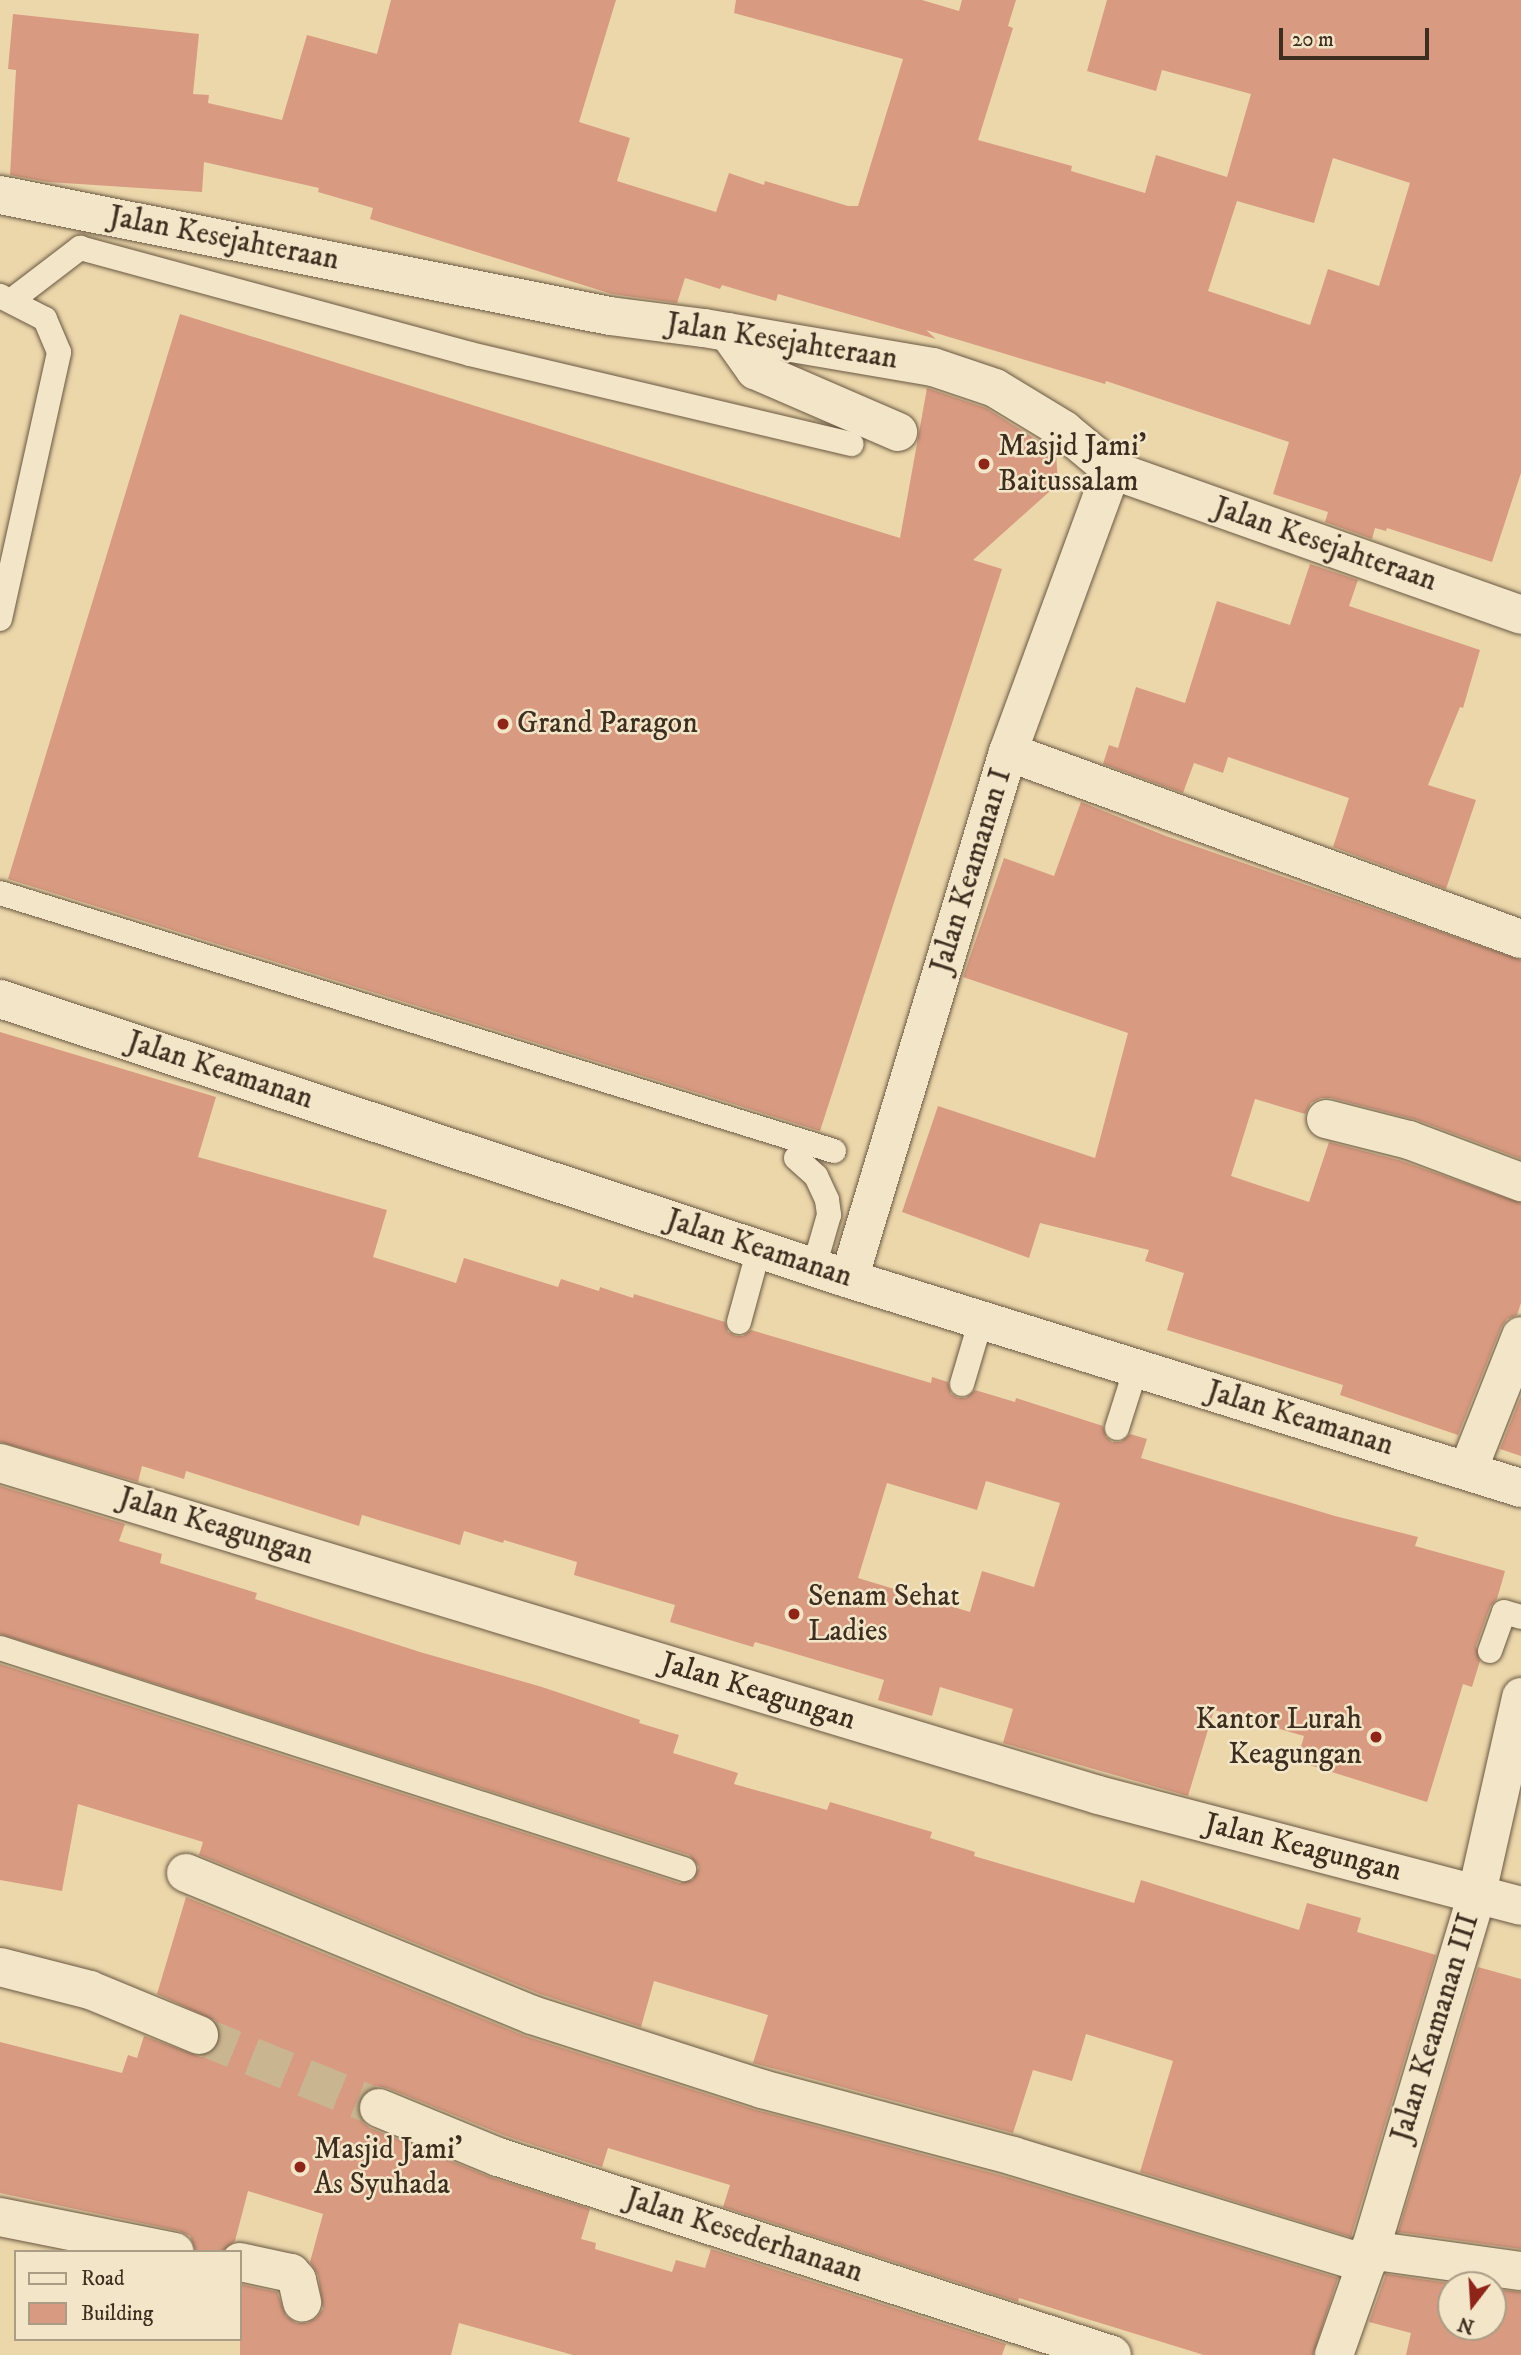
<!DOCTYPE html>
<style>
body{margin:0}
#map{position:relative;width:1521px;height:2355px;overflow:hidden;background:#ecd7ab;font-family:"IM FELL DW Pica",serif}
div>[style]{position:absolute}
.building>*{inset:0;background:#d89b81}
.street-tunnel>*{height:38px;margin-top:-19px;transform-origin:0;background:repeating-linear-gradient(90deg,#c9b58f 0 38px,transparent 0 57px)}
.roads{filter:drop-shadow(0 0 2px #6a5843) drop-shadow(0 0 2px #6a5843)}
.lane>*{height:24px;margin:-12px;padding:0 12px;transform-origin:12px;border-radius:12px;background:#f3e5c8}
.street>*{height:38px;margin:-19px;padding:0 19px;transform-origin:19px;border-radius:19px;background:#f3e5c8}
.secondary>*{height:38px;margin:-19px;padding:0 19px;transform-origin:19px;border-radius:19px;background:#f3e5c8}
.dots>*{width:19px;height:19px;translate:-50% -50%;box-sizing:border-box;border:4px solid #f3e5c8;border-radius:50%}
span{translate:-50% -50%;white-space:nowrap;text-align:center;line-height:1.15;-webkit-text-stroke:5px #f3e5c8;paint-order:stroke}
.street-label{font-size:30px;color:#3e2e20}
.poi-label{font-size:30px;color:#3e2e20}
.left{translate:0 -50%;text-align:left}
.right{translate:-100% -50%;text-align:right}
.legend{position:absolute;left:14px;top:2250px;width:228px;height:91px;box-sizing:border-box;background:#f3e5c8;border:2px solid #ab9c85;margin:0;padding:9px 12px;list-style:none;font-size:21px;color:#3e2e20}
.legend li{display:flex;align-items:center;gap:14px;height:35px}
.legend b{width:35px;border:2px solid #ab9c85}
.north{position:absolute;left:1437px;top:2271px;width:70px;height:70px;box-sizing:border-box;background:#f3e5c8;border:2px solid #ab9c85;border-radius:50%;rotate:197deg;font-size:19px;font-weight:700;line-height:28px;text-align:center;color:#3e2e20}
.north::after{content:'';display:block;margin:auto;width:24px;height:32px;background:#8f2418;clip-path:polygon(50% 0,100% 100%,50% 72%,0 100%)}
.scale{position:absolute;left:1279px;top:28px;width:150px;height:32px;box-sizing:border-box;border:4px solid #3e2e20;border-top:0;padding-left:9px;font-size:21px;line-height:24px;white-space:nowrap;color:#3e2e20;-webkit-text-stroke:5px #f3e5c8;paint-order:stroke}
</style>
<div id="map">
<div class="building">
<i style="clip-path:polygon(evenodd,391px 0,616px 0,579px 122px,630px 138px,617px 181px,716px 212px,729px 173px,764px 185px,765px 181px,848px 206px,858px 206px,903px 59px,734px 13px,736px 0,922px 0,959px 11px,962px 0,1016px 0,1008px 26px,1013px 28px,978px 140px,1072px 166px,1071px 171px,1145px 193px,1156px 155px,1227px 177px,1251px 94px,1162px 70px,1156px 91px,1087px 71px,1107px 0,1521px 0,1521px 473px,1492px 562px,1387px 528px,1386px 531px,1375px 528px,1372px 539px,1325px 522px,1328px 512px,1273px 494px,1289px 442px,1106px 381px,1105px 384px,926px 330px,936px 339px,778px 294px,776px 301px,722px 285px,720px 289px,685px 278px,677px 303px,612px 294px,370px 219px,373px 208px,318px 192px,319px 188px,204px 162px,202px 192px,48px 182px,10px 175px,16px 70px,8px 69px,13px 14px,199px 34px,193px 94px,209px 95px,208px 103px,282px 120px,307px 35px,377px 54px,391px 0,1333px 158px,1410px 183px,1379px 286px,1328px 269px,1310px 325px,1208px 291px,1237px 201px,1314px 223px,1333px 158px)"></i>
<i style="clip-path:polygon(180px 314px,900px 538px,927px 388px,986px 408px,1056px 452px,1058px 484px,973px 560px,1002px 569px,820px 1131px,8px 879px)"></i>
<i style="clip-path:polygon(1310px 564px,1358px 580px,1349px 606px,1480px 650px,1463px 708px,1460px 707px,1428px 785px,1476px 800px,1446px 889px,1333px 847px,1349px 798px,1228px 757px,1223px 773px,1194px 763px,1183px 793px,1103px 764px,1109px 745px,1118px 748px,1136px 687px,1185px 703px,1217px 601px,1290px 625px)"></i>
<i style="clip-path:polygon(1081px 802px,1166px 836px,1521px 960px,1521px 1159px,1417px 1120px,1331px 1098px,1321px 1098px,1311px 1103px,1305px 1114px,1255px 1099px,1231px 1176px,1309px 1202px,1329px 1142px,1402px 1161px,1521px 1203px,1521px 1303px,1517px 1315px,1507px 1319px,1501px 1328px,1458px 1435px,1340px 1395px,1343px 1385px,1167px 1330px,1184px 1273px,1145px 1261px,1149px 1250px,1040px 1223px,1029px 1258px,902px 1212px,938px 1106px,1095px 1158px,1128px 1033px,963px 977px,1004px 858px,1054px 876px)"></i>
<i style="clip-path:polygon(evenodd,0 1032px,216px 1097px,198px 1157px,387px 1210px,373px 1257px,456px 1283px,464px 1258px,558px 1287px,561px 1279px,599px 1291px,600px 1287px,633px 1298px,634px 1294px,725px 1322px,728px 1332px,736px 1336px,743px 1336px,751px 1330px,931px 1383px,932px 1377px,948px 1382px,951px 1394px,958px 1398px,966px 1398px,975px 1390px,1015px 1402px,1016px 1398px,1103px 1426px,1106px 1437px,1112px 1442px,1121px 1442px,1130px 1434px,1147px 1439px,1141px 1458px,1335px 1516px,1418px 1537px,1415px 1546px,1505px 1571px,1497px 1599px,1490px 1607px,1476px 1646px,1480px 1661px,1472px 1687px,1463px 1684px,1427px 1802px,1297px 1761px,1304px 1736px,1214px 1710px,1188px 1796px,1003px 1743px,1013px 1709px,940px 1687px,932px 1716px,878px 1700px,884px 1680px,755px 1642px,753px 1647px,670px 1622px,675px 1605px,574px 1575px,577px 1562px,504px 1540px,503px 1543px,464px 1531px,460px 1545px,362px 1515px,359px 1526px,186px 1471px,184px 1479px,142px 1466px,138px 1482px,0 1442px,0 1032px,986px 1481px,1060px 1503px,1034px 1587px,982px 1571px,970px 1612px,858px 1578px,887px 1483px,977px 1510px,986px 1481px)"></i>
<i style="clip-path:polygon(1521px 1396px,1521px 1456px,1500px 1449px)"></i>
<i style="clip-path:polygon(0 1486px,125px 1524px,119px 1541px,162px 1554px,160px 1563px,257px 1593px,255px 1599px,420px 1652px,542px 1687px,640px 1720px,639px 1723px,679px 1735px,673px 1753px,738px 1773px,734px 1784px,827px 1810px,830px 1802px,932px 1832px,930px 1838px,975px 1852px,974px 1856px,1134px 1903px,1141px 1880px,1299px 1930px,1307px 1903px,1361px 1918px,1357px 1932px,1436px 1955px,1351px 2237px,1140px 2172px,1173px 2061px,1086px 2034px,1072px 2081px,1033px 2070px,1013px 2133px,753px 2063px,768px 2015px,654px 1981px,641px 2027px,540px 1994px,199px 1855px,203px 1842px,78px 1804px,62px 1891px,0 1880px,0 1664px,679px 1883px,693px 1880px,699px 1867px,689px 1855px,0 1634px)"></i>
<i style="clip-path:polygon(186px 1897px,525px 2036px,756px 2110px,1007px 2177px,1338px 2278px,1313px 2355px,1204px 2355px,1019px 2298px,1018px 2302px,723px 2207px,730px 2185px,608px 2148px,602px 2167px,506px 2136px,387px 2088px,377px 2086px,366px 2090px,359px 2100px,357px 2112px,361px 2121px,370px 2128px,490px 2177px,590px 2209px,581px 2239px,596px 2243px,595px 2249px,672px 2272px,676px 2260px,705px 2268px,711px 2249px,1006px 2344px,1002px 2355px,573px 2355px,459px 2323px,451px 2355px,240px 2355px,240px 2284px,277px 2292px,286px 2316px,296px 2323px,307px 2323px,316px 2318px,323px 2309px,318px 2275px,310px 2262px,323px 2214px,248px 2191px,235px 2241px,221px 2252px,196px 2252px,190px 2236px,179px 2231px,0 2193px,0 2042px,122px 2073px,128px 2055px,137px 2058px,144px 2036px,201px 2057px,212px 2053px,219px 2044px,221px 2033px,216px 2021px,157px 1994px)"></i>
<i style="clip-path:polygon(1478px 1967px,1521px 1979px,1521px 2249px,1398px 2232px)"></i>
<i style="clip-path:polygon(1386px 2274px,1462px 2285px,1451px 2285px,1451px 2327px,1493px 2327px,1493px 2289px,1521px 2292px,1521px 2355px,1406px 2355px,1411px 2333px,1369px 2322px)"></i>
</div>
<div class="street-tunnel">
<i style="left:199px;top:2035px;width:194px;rotate:22.1deg"></i>
</div>
<div class="roads">
<div class="lane">
<i style="left:12px;top:300px;width:86px;rotate:-37.4deg"></i>
<i style="left:80px;top:248px;width:404px;rotate:15.2deg"></i>
<i style="left:470px;top:354px;width:392px;rotate:13.3deg"></i>
<i style="left:0;top:619px;width:273px;rotate:-77.5deg"></i>
<i style="left:59px;top:352px;width:36px;rotate:-113deg"></i>
<i style="left:45px;top:319px;width:51px;rotate:-152.9deg"></i>
<i style="left:0;top:893px;width:873px;rotate:17.19deg"></i>
<i style="left:796px;top:1158px;width:27px;rotate:42deg"></i>
<i style="left:816px;top:1176px;width:26px;rotate:65deg"></i>
<i style="left:827px;top:1200px;width:15px;rotate:82deg"></i>
<i style="left:829px;top:1215px;width:54px;rotate:106.1deg"></i>
<i style="left:739px;top:1322px;width:76px;rotate:-74.7deg"></i>
<i style="left:962px;top:1384px;width:67px;rotate:-73.5deg"></i>
<i style="left:1117px;top:1428px;width:63px;rotate:-72.4deg"></i>
<i style="left:0;top:1648px;width:719px;rotate:17.91deg"></i>
<i style="left:1490px;top:1651px;width:41px;rotate:-70.3deg"></i>
<i style="left:1504px;top:1612px;width:18px;rotate:16deg"></i>
</div>
<div class="street">
<i style="left:0;top:195px;width:622px;rotate:11.22deg"></i>
<i style="left:610px;top:316px;width:95px;rotate:7.3deg"></i>
<i style="left:704px;top:328px;width:232px;rotate:9.7deg"></i>
<i style="left:933px;top:367px;width:65px;rotate:18.7deg"></i>
<i style="left:995px;top:388px;width:81px;rotate:31.3deg"></i>
<i style="left:1064px;top:430px;width:62px;rotate:39.8deg"></i>
<i style="left:1112px;top:470px;width:434px;rotate:19.5deg"></i>
<i style="left:728px;top:332px;width:47px;rotate:54.6deg"></i>
<i style="left:755px;top:370px;width:156px;rotate:23.4deg"></i>
<i style="left:1008px;top:752px;width:546px;rotate:20.03deg"></i>
<i style="left:1326px;top:1119px;width:86px;rotate:14.2deg"></i>
<i style="left:1409px;top:1140px;width:120px;rotate:20.6deg"></i>
<i style="left:849px;top:1279px;width:550px;rotate:-73.21deg"></i>
<i style="left:1008px;top:752px;width:301px;rotate:-69.8deg"></i>
<i style="left:0;top:1463px;width:1147px;rotate:16.82deg"></i>
<i style="left:1098px;top:1795px;width:437px;rotate:14.7deg"></i>
<i style="left:1468px;top:1470px;width:144px;rotate:-68.4deg"></i>
<i style="left:186px;top:1873px;width:374px;rotate:22.3deg"></i>
<i style="left:532px;top:2015px;width:242px;rotate:17.8deg"></i>
<i style="left:762px;top:2089px;width:260px;rotate:14.9deg"></i>
<i style="left:1013px;top:2156px;width:369px;rotate:17deg"></i>
<i style="left:0;top:1967px;width:93px;rotate:14.3deg"></i>
<i style="left:90px;top:1990px;width:118px;rotate:22.4deg"></i>
<i style="left:379px;top:2108px;width:129px;rotate:22.4deg"></i>
<i style="left:498px;top:2157px;width:645px;rotate:17.87deg"></i>
<i style="left:0;top:2217px;width:178px;rotate:11.3deg"></i>
<i style="left:1369px;top:2250px;width:153px;rotate:7.9deg"></i>
<i style="left:240px;top:2262px;width:52px;rotate:12.2deg"></i>
<i style="left:291px;top:2273px;width:9px;rotate:49deg"></i>
<i style="left:297px;top:2280px;width:23px;rotate:77deg"></i>
<i style="left:1334px;top:2355px;width:96px;rotate:-70.6deg"></i>
<i style="left:1366px;top:2264px;width:387px;rotate:-73.3deg"></i>
<i style="left:1477px;top:1893px;width:201px;rotate:-77.3deg"></i>
</div>
<div class="secondary">
<i style="left:0;top:999px;width:894px;rotate:18.25deg"></i>
<i style="left:849px;top:1279px;width:704px;rotate:17.28deg"></i>
</div>
</div>
<div class="dots">
<i style="left:984px;top:464px;background:#8f2418"></i>
<i style="left:503px;top:724px;background:#8f2418"></i>
<i style="left:794px;top:1614px;background:#8f2418"></i>
<i style="left:1376px;top:1737px;background:#8f2418"></i>
<i style="left:300px;top:2167px;background:#8f2418"></i>
</div>
<div class="street-label">
<span style="left:224px;top:239px;rotate:11deg">Jalan Kesejahteraan</span>
<span style="left:782px;top:342px;rotate:9deg">Jalan Kesejahteraan</span>
<span style="left:1325px;top:545px;rotate:19deg">Jalan Kesejahteraan</span>
<span style="left:972px;top:871px;rotate:-73deg">Jalan Keamanan I</span>
<span style="left:220px;top:1071px;rotate:18deg">Jalan Keamanan</span>
<span style="left:759px;top:1249px;rotate:18deg">Jalan Keamanan</span>
<span style="left:1300px;top:1419px;rotate:17deg">Jalan Keamanan</span>
<span style="left:216px;top:1527px;rotate:17deg">Jalan Keagungan</span>
<span style="left:758px;top:1692px;rotate:17deg">Jalan Keagungan</span>
<span style="left:1303px;top:1848px;rotate:14deg">Jalan Keagungan</span>
<span style="left:1436px;top:2028px;rotate:-73deg">Jalan Keamanan III</span>
<span style="left:744px;top:2236px;rotate:18deg">Jalan Kesederhanaan</span>
</div>
<div class="poi-label">
<span class="left" style="left:998px;top:464px">Masjid Jami'<br>Baitussalam</span>
<span class="left" style="left:517px;top:724px">Grand Paragon</span>
<span class="left" style="left:808px;top:1614px">Senam Sehat<br>Ladies</span>
<span class="right" style="left:1362px;top:1737px">Kantor Lurah<br>Keagungan</span>
<span class="left" style="left:314px;top:2167px">Masjid Jami'<br>As Syuhada</span>
</div>
<ul class="legend">
<li><b style="height:9px;background:#f3e5c8"></b>Road</li>
<li><b style="height:19px;background:#d89b81"></b>Building</li>
</ul>
<div class="north">N</div>
<div class="scale">20 m</div>
</div>
